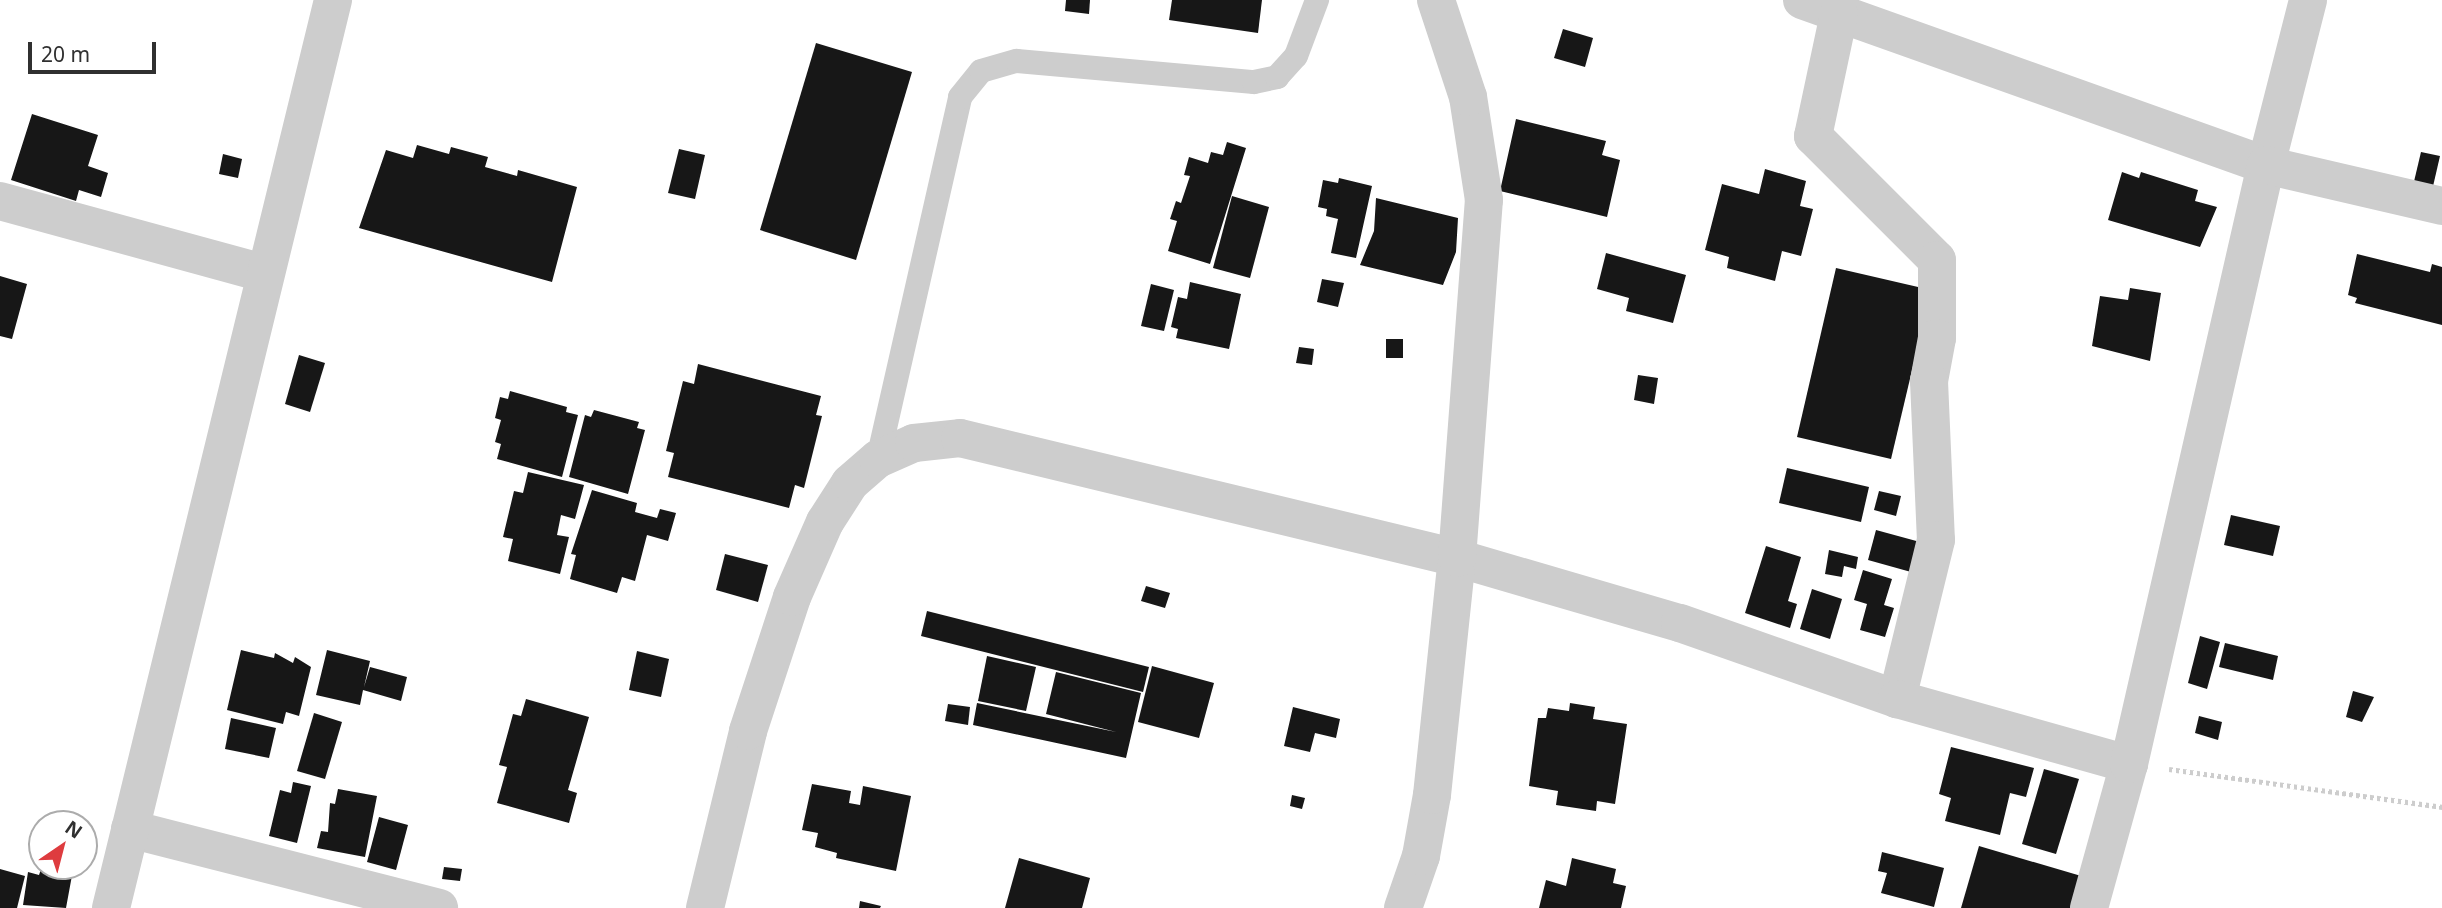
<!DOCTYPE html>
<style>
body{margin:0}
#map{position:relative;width:2442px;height:908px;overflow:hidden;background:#fff;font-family:"Noto Sans",sans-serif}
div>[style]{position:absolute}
.building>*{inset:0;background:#171717}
.path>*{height:4.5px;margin-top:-2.25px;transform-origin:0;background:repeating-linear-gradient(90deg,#cdcdcd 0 3.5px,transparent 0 7px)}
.service>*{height:24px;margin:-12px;padding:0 12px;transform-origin:12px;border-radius:12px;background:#cdcdcd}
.minor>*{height:38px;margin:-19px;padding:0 19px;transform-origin:19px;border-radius:19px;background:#cdcdcd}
span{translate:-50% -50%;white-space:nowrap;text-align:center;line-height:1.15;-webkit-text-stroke:7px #fff;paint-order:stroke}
.north{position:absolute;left:28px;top:810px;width:70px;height:70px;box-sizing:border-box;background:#fff;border:2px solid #acacac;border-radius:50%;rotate:35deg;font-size:19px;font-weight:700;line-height:28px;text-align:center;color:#303030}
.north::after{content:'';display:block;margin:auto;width:24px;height:32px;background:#de3c3f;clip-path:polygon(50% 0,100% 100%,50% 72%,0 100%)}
.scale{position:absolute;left:28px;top:42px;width:128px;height:32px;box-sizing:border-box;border:4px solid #303030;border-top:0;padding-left:9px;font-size:21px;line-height:24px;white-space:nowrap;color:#303030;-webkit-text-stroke:5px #fff;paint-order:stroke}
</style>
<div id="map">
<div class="building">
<i style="clip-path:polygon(1066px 0,1090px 0,1089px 14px,1065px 11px)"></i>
<i style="clip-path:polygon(1172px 0,1262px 0,1258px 33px,1169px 20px)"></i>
<i style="clip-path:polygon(1563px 29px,1593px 38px,1585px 67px,1554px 58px)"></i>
<i style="clip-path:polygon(816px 43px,912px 72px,856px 260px,760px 230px)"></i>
<i style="clip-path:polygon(32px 114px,98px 135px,88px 166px,108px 173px,101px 197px,79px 190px,76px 201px,11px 180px)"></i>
<i style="clip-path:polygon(1516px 119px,1606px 141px,1602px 155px,1620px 160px,1607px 217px,1500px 191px)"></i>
<i style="clip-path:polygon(1227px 142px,1246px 148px,1210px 264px,1168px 251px,1177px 221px,1170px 219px,1176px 201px,1181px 203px,1190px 176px,1184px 175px,1189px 157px,1208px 163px,1211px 152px,1223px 155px)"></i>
<i style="clip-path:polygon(417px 145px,449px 154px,451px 147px,488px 157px,485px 167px,517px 176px,518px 170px,577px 187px,552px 282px,359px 228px,386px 150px,413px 158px)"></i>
<i style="clip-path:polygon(679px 149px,705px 155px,695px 199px,668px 193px)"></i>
<i style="clip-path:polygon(2421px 152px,2440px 156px,2431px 195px,2412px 190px)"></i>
<i style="clip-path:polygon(223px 154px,242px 159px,238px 178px,219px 174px)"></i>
<i style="clip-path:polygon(1765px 169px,1806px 181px,1800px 206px,1813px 209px,1801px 256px,1782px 251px,1775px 281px,1727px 268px,1729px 257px,1705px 250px,1722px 184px,1759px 194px)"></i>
<i style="clip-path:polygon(2122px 172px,2139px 178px,2141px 172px,2198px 190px,2195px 201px,2217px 207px,2200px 247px,2108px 220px)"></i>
<i style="clip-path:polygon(1339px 178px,1372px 186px,1356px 258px,1331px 253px,1338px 219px,1326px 216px,1327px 209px,1318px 207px,1323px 180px,1338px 183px)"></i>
<i style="clip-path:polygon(1232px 196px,1269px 207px,1250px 278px,1213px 268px)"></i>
<i style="clip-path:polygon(1376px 198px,1458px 218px,1456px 252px,1443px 285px,1360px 265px,1374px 231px)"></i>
<i style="clip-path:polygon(1606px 253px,1686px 275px,1673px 323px,1626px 311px,1629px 298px,1597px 289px)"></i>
<i style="clip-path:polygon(2357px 254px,2430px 272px,2432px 264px,2442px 267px,2442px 325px,2355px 303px,2357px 298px,2348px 295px)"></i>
<i style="clip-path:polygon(1836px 268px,1931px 290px,1891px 459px,1797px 437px)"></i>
<i style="clip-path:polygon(0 276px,27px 284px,12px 339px,0 336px)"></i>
<i style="clip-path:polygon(1322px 279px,1344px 283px,1338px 307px,1317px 302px)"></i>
<i style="clip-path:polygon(1190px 282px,1241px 294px,1229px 349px,1176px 338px,1178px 329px,1171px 327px,1178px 297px,1187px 299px)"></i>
<i style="clip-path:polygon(1151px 284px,1174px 290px,1164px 331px,1141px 326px)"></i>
<i style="clip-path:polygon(2130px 288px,2161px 293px,2150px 361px,2092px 346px,2100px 296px,2128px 300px)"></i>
<i style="clip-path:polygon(1386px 339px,1403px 339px,1403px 358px,1386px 358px)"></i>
<i style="clip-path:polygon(1299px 347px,1314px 349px,1312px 365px,1296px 363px)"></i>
<i style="clip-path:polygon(299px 355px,325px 363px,310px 412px,285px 404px)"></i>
<i style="clip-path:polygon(698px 364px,821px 396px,816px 415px,822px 416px,804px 488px,795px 485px,789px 508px,668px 477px,674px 453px,666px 451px,683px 381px,694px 384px)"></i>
<i style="clip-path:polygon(1638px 375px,1658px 378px,1654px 404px,1634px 400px)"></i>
<i style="clip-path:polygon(510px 391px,567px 407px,566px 412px,578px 415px,562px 477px,497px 459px,501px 444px,495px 442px,501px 420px,495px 418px,500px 397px,508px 399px)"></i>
<i style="clip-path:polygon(594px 410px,639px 422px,637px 428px,645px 430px,628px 494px,569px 477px,585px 415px,591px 417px)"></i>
<i style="clip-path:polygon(1787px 468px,1869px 487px,1861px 522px,1779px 503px)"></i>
<i style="clip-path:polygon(528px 472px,584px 485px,575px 519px,561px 515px,557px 535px,569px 537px,560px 574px,508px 561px,513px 539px,503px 537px,514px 491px,523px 493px)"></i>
<i style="clip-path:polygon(592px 490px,637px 503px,635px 512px,657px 518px,660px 509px,676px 513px,668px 541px,647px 535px,635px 581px,622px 577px,617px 593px,570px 579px,576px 555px,571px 554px)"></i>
<i style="clip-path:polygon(1879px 491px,1901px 496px,1896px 516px,1874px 510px)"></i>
<i style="clip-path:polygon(2231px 515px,2280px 526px,2273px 556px,2224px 545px)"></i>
<i style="clip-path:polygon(1876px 530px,1920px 542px,1911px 572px,1868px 560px)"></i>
<i style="clip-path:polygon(1766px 546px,1801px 557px,1788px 601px,1797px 604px,1790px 628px,1745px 613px)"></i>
<i style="clip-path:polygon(1829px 550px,1858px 557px,1856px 569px,1844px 566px,1842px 577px,1825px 574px)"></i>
<i style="clip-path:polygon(725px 554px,768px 565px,758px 602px,716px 590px)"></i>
<i style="clip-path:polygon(1863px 570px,1892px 579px,1884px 605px,1894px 608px,1885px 637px,1860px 630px,1867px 604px,1854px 600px)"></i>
<i style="clip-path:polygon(1146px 586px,1170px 593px,1165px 608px,1141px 601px)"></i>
<i style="clip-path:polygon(1812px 589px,1842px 599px,1830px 639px,1800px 629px)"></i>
<i style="clip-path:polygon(927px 611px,1149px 667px,1143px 692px,921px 636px)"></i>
<i style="clip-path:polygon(2200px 636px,2220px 642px,2207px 689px,2188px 683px)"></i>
<i style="clip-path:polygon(2225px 643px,2278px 656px,2273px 680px,2219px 667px)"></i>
<i style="clip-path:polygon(241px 650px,274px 658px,275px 653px,293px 663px,295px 657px,311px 667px,299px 716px,286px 712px,283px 724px,227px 710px)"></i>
<i style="clip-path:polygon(327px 650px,370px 661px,364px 687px,370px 667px,407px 677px,401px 701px,363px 690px,360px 705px,316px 695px)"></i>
<i style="clip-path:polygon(637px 651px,669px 659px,661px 697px,629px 690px)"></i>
<i style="clip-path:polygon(987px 656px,1036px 667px,1026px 711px,978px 701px)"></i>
<i style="clip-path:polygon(1152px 666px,1214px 683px,1199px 738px,1138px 722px)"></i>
<i style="clip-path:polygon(1056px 672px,1141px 693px,1126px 758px,973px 725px,977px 703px,1116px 732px,1046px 714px)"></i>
<i style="clip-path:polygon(2353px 691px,2374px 697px,2362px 722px,2346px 717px)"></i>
<i style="clip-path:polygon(526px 699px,589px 717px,568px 790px,577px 793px,569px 823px,497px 803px,507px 767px,499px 765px,513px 714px,521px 716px)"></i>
<i style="clip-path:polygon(1570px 703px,1595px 707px,1593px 719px,1627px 724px,1615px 804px,1597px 801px,1596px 811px,1556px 805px,1558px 791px,1529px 786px,1538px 718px,1546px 718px,1548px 708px,1569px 711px)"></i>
<i style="clip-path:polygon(948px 704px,970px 707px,968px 725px,945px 721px)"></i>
<i style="clip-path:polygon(1293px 707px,1340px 719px,1336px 738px,1315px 733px,1310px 752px,1284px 746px)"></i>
<i style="clip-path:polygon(314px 713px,342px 722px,325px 779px,297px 771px)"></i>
<i style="clip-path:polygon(2199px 716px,2222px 722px,2218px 740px,2195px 733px)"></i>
<i style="clip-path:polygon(231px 718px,276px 728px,269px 758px,225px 749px)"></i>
<i style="clip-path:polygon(1951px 747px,2034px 768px,2026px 797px,2010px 793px,2000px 835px,1945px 821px,1951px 798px,1939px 794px)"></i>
<i style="clip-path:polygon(2044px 769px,2079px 779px,2056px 854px,2022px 844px)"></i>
<i style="clip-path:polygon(293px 782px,311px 786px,297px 843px,269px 836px,280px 790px,291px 793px)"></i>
<i style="clip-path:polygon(812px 784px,851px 791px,849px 803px,860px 805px,863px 786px,911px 796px,896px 871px,836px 858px,837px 853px,815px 847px,818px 833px,802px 830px)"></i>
<i style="clip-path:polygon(338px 789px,377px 796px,365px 857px,317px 848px,321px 831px,328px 832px,330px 803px,335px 804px)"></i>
<i style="clip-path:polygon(1292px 795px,1305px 798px,1302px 809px,1290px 806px)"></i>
<i style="clip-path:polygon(379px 817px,408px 825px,396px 870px,367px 862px)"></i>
<i style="clip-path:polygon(1979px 846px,2088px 878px,2079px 908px,1961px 908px)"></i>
<i style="clip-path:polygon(1882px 852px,1944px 868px,1934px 907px,1881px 893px,1887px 873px,1878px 871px)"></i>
<i style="clip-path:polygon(1019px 858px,1090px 878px,1082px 908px,1005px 908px)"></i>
<i style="clip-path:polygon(1572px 858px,1616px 869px,1613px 883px,1626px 886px,1621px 908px,1539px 908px,1546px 880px,1566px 886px)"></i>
<i style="clip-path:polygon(42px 866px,73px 870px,66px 908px,23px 905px,28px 872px,39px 875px)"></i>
<i style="clip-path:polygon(444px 867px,462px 869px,460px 881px,442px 879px)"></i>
<i style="clip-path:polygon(0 869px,25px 876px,17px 908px,0 908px)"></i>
<i style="clip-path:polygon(860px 901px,881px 906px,880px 908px,859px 908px)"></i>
</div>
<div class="path">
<i style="left:2169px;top:769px;width:276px;rotate:7.9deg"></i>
</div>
<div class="service">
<i style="left:878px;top:459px;width:371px;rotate:-77.2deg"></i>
<i style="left:960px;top:97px;width:33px;rotate:-51deg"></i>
<i style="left:981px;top:71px;width:37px;rotate:-16deg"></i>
<i style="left:1017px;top:61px;width:238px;rotate:5.1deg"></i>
<i style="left:1254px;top:82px;width:24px;rotate:-12deg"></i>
<i style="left:1277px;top:77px;width:28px;rotate:-48deg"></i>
<i style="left:1296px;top:56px;width:60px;rotate:-69.4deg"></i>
</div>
<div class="minor">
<i style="left:1802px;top:0;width:492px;rotate:19.6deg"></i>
<i style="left:2266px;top:165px;width:170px;rotate:-75.7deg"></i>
<i style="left:1839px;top:14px;width:125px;rotate:102deg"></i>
<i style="left:1813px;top:136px;width:175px;rotate:45deg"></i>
<i style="left:1937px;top:260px;width:78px;rotate:90deg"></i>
<i style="left:1937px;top:338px;width:44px;rotate:100.5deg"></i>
<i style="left:1929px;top:381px;width:159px;rotate:87.5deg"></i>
<i style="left:1936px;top:540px;width:164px;rotate:103.8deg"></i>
<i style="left:0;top:201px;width:274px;rotate:15.3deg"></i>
<i style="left:130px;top:829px;width:319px;rotate:14.3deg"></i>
<i style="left:111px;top:908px;width:935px;rotate:-76.26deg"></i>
<i style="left:705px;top:908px;width:182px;rotate:-76.3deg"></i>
<i style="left:748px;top:731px;width:141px;rotate:-71.8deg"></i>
<i style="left:792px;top:597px;width:82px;rotate:-66.3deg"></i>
<i style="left:825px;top:522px;width:46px;rotate:-57.3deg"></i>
<i style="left:850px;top:483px;width:37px;rotate:-41deg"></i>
<i style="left:878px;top:459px;width:39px;rotate:-24deg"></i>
<i style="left:914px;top:443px;width:46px;rotate:-6.2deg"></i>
<i style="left:960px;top:438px;width:511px;rotate:13.57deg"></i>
<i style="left:1457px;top:558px;width:232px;rotate:16.3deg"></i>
<i style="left:1680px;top:623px;width:230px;rotate:19.3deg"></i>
<i style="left:1897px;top:699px;width:241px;rotate:15.7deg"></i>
<i style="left:1403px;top:908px;width:55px;rotate:-70.9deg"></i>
<i style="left:1421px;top:856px;width:62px;rotate:-79.8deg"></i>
<i style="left:1432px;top:795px;width:238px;rotate:-84deg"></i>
<i style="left:1457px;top:558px;width:359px;rotate:-85.7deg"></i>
<i style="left:1484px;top:200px;width:104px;rotate:-98.8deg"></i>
<i style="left:1468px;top:97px;width:102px;rotate:-108.3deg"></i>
<i style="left:2089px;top:908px;width:149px;rotate:-74.5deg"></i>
<i style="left:2129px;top:764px;width:614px;rotate:-77.12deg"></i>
<i style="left:2266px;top:165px;width:181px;rotate:13.1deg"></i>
</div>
<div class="north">N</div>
<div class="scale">20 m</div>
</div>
